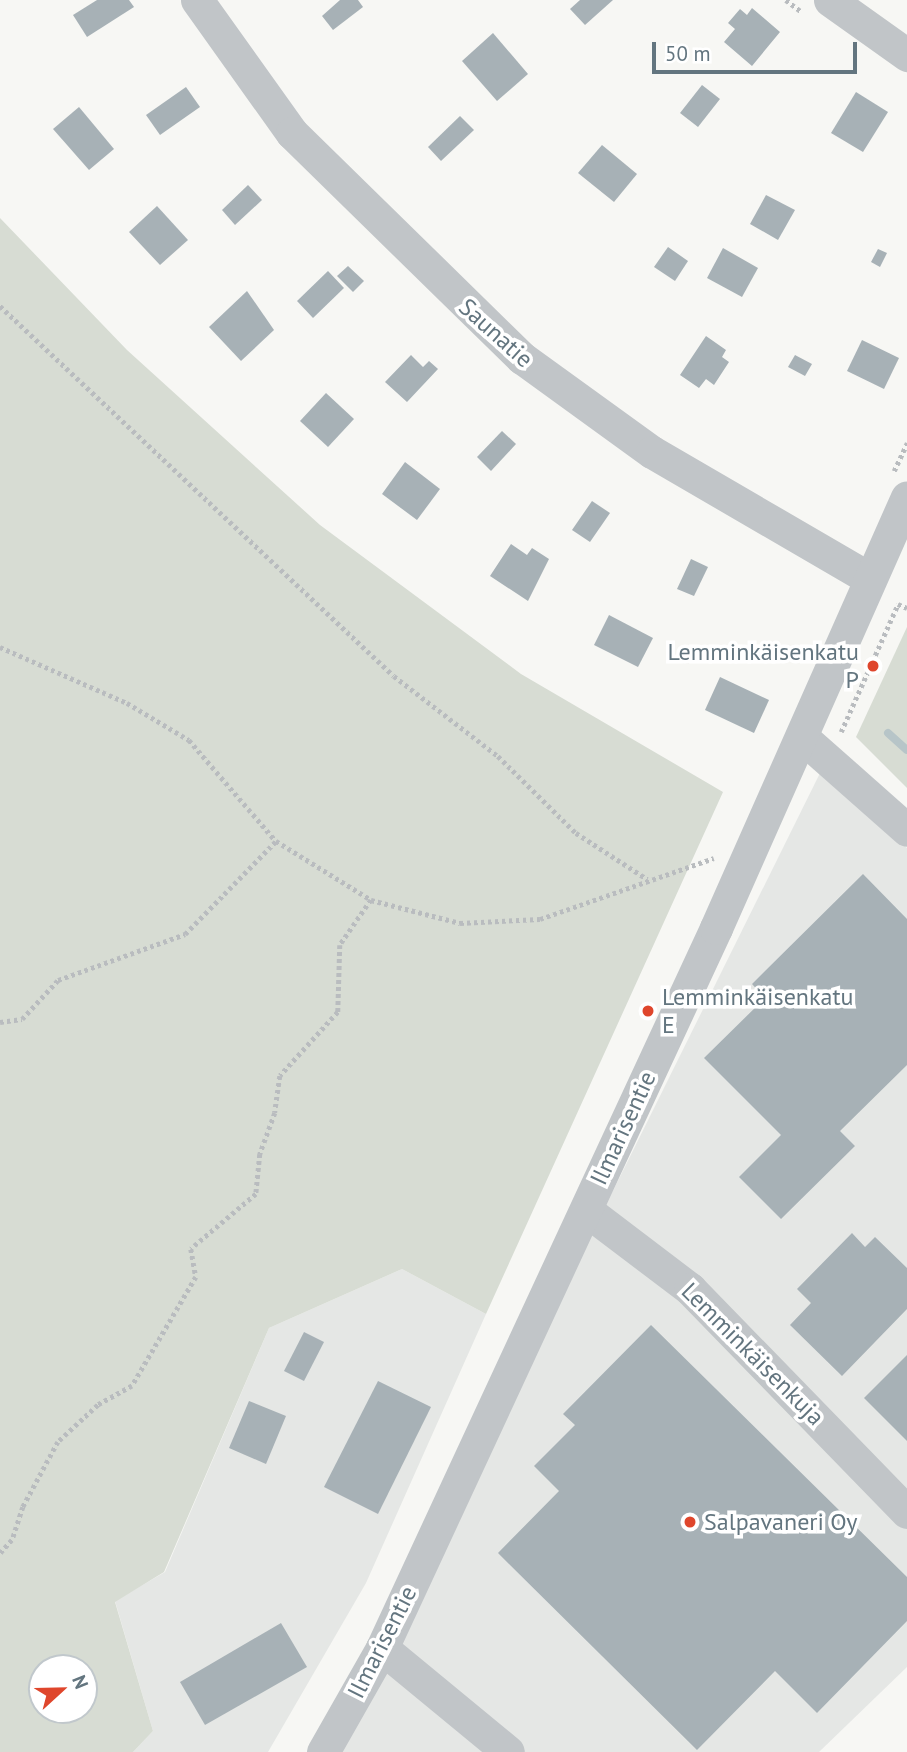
<!DOCTYPE html>
<meta charset="utf-8">
<style>
body{margin:0}
#map{position:relative;width:907px;height:1752px;overflow:hidden;background:#f7f7f4;font-family:"PT Sans",sans-serif}
div>[style]{position:absolute}
.built>*{inset:0;background:#e5e7e5}
.green>*{inset:0;background:#d7dcd3}
.stream>*{height:8px;margin:-4px;padding:0 4px;transform-origin:4px;border-radius:4px;background:#b7c5c8}
.building>*{inset:0;background:#a7b1b6}
.path>*{height:4.5px;margin-top:-2.25px;transform-origin:0;background:repeating-linear-gradient(90deg,#b9bcbf 0 3.5px,transparent 0 7px)}
.minor>*{height:33px;margin:-16.5px;padding:0 16.5px;transform-origin:16.5px;border-radius:16.5px;background:#c1c5c8}
.dots>*{width:19px;height:19px;translate:-50% -50%;box-sizing:border-box;border:4px solid #fff;border-radius:50%}
span{translate:-50% -50%;white-space:nowrap;text-align:center;line-height:1.15;-webkit-text-stroke:7px #fff;paint-order:stroke}
.street-label{font-size:24px;color:#63757f}
.poi-label{font-size:24px;color:#63757f}
.right{translate:-100% -50%;text-align:right}
.left{translate:0 -50%;text-align:left}
.north{position:absolute;left:28px;top:1654px;width:70px;height:70px;box-sizing:border-box;background:#fff;border:2px solid #c1c8cc;border-radius:50%;rotate:68deg;font-size:19px;font-weight:700;line-height:28px;text-align:center;color:#63757f}
.north::after{content:'';display:block;margin:auto;width:24px;height:32px;background:#df462c;clip-path:polygon(50% 0,100% 100%,50% 72%,0 100%)}
.scale{position:absolute;left:652px;top:42px;width:205px;height:32px;box-sizing:border-box;border:4px solid #63757f;border-top:0;padding-left:9px;font-size:21px;line-height:24px;white-space:nowrap;color:#63757f;-webkit-text-stroke:5px #fff;paint-order:stroke}
</style>
<div id="map">
<div class="built">
<i style="clip-path:polygon(823px 767px,907px 848px,907px 1667px,819px 1752px,335px 1752px)"></i>
<i style="clip-path:polygon(402px 1269px,486px 1314px,366px 1583px,268px 1752px,133px 1752px,153px 1731px,115px 1601px,165px 1572px,269px 1328px)"></i>
</div>
<div class="green">
<i style="clip-path:polygon(evenodd,0 218px,127px 350px,320px 525px,521px 674px,723px 792px,486px 1314px,402px 1269px,269px 1328px,164px 1572px,115px 1602px,153px 1731px,133px 1752px,0 1752px,0 218px,42px 1668px,84px 1668px,84px 1710px,42px 1710px,42px 1668px)"></i>
<i style="clip-path:polygon(907px 627px,907px 788px,856px 737px)"></i>
</div>
<div class="stream">
<i style="left:888px;top:733px;width:25px;rotate:42deg"></i>
</div>
<div class="building">
<i style="clip-path:polygon(97px 0,129px 0,134px 7px,87px 37px,73px 15px)"></i>
<i style="clip-path:polygon(340px 0,358px 0,363px 7px,333px 30px,322px 16px)"></i>
<i style="clip-path:polygon(580px 0,613px 0,585px 25px,570px 9px)"></i>
<i style="clip-path:polygon(752px 8px,780px 32px,752px 66px,724px 42px,735px 29px,728px 23px,740px 9px,747px 15px)"></i>
<i style="clip-path:polygon(493px 33px,528px 74px,497px 101px,462px 61px)"></i>
<i style="clip-path:polygon(702px 85px,720px 99px,698px 127px,680px 113px)"></i>
<i style="clip-path:polygon(186px 87px,200px 107px,160px 135px,146px 115px)"></i>
<i style="clip-path:polygon(856px 92px,888px 112px,863px 152px,831px 133px)"></i>
<i style="clip-path:polygon(79px 107px,114px 149px,89px 170px,53px 129px)"></i>
<i style="clip-path:polygon(460px 116px,474px 130px,441px 161px,428px 147px)"></i>
<i style="clip-path:polygon(602px 145px,637px 174px,614px 202px,578px 173px)"></i>
<i style="clip-path:polygon(248px 185px,262px 200px,235px 225px,222px 210px)"></i>
<i style="clip-path:polygon(766px 195px,795px 210px,778px 240px,750px 224px)"></i>
<i style="clip-path:polygon(157px 206px,188px 240px,160px 265px,129px 232px)"></i>
<i style="clip-path:polygon(668px 247px,688px 261px,675px 281px,654px 267px)"></i>
<i style="clip-path:polygon(723px 248px,758px 268px,742px 297px,707px 278px)"></i>
<i style="clip-path:polygon(878px 249px,887px 253px,880px 267px,871px 262px)"></i>
<i style="clip-path:polygon(348px 266px,364px 281px,353px 292px,337px 276px)"></i>
<i style="clip-path:polygon(328px 271px,344px 288px,313px 318px,297px 301px)"></i>
<i style="clip-path:polygon(247px 291px,274px 330px,241px 361px,209px 327px)"></i>
<i style="clip-path:polygon(706px 336px,726px 350px,722px 357px,729px 362px,714px 385px,706px 379px,699px 388px,680px 375px)"></i>
<i style="clip-path:polygon(862px 340px,899px 358px,884px 389px,847px 371px)"></i>
<i style="clip-path:polygon(411px 355px,423px 367px,429px 361px,438px 369px,407px 402px,385px 382px)"></i>
<i style="clip-path:polygon(795px 355px,812px 364px,805px 376px,788px 367px)"></i>
<i style="clip-path:polygon(326px 393px,354px 419px,328px 447px,300px 421px)"></i>
<i style="clip-path:polygon(502px 431px,516px 444px,491px 471px,477px 457px)"></i>
<i style="clip-path:polygon(405px 462px,440px 489px,417px 520px,382px 494px)"></i>
<i style="clip-path:polygon(592px 501px,610px 513px,590px 542px,572px 530px)"></i>
<i style="clip-path:polygon(511px 544px,527px 555px,532px 548px,549px 559px,528px 601px,490px 576px)"></i>
<i style="clip-path:polygon(691px 559px,708px 567px,694px 596px,677px 589px)"></i>
<i style="clip-path:polygon(609px 615px,653px 638px,638px 667px,594px 645px)"></i>
<i style="clip-path:polygon(720px 677px,769px 700px,754px 733px,705px 710px)"></i>
<i style="clip-path:polygon(863px 874px,907px 919px,907px 1065px,840px 1131px,855px 1146px,781px 1219px,739px 1177px,781px 1135px,704px 1058px,765px 998px,752px 984px)"></i>
<i style="clip-path:polygon(852px 1233px,865px 1247px,875px 1237px,907px 1268px,907px 1309px,842px 1376px,790px 1325px,811px 1303px,797px 1289px)"></i>
<i style="clip-path:polygon(651px 1325px,907px 1577px,907px 1621px,817px 1713px,775px 1671px,697px 1750px,498px 1553px,559px 1491px,534px 1466px,575px 1425px,563px 1414px)"></i>
<i style="clip-path:polygon(304px 1332px,324px 1342px,304px 1381px,284px 1371px)"></i>
<i style="clip-path:polygon(907px 1355px,907px 1441px,864px 1398px)"></i>
<i style="clip-path:polygon(378px 1381px,431px 1407px,378px 1514px,324px 1487px)"></i>
<i style="clip-path:polygon(249px 1401px,286px 1416px,266px 1464px,229px 1448px)"></i>
<i style="clip-path:polygon(281px 1623px,307px 1667px,205px 1725px,180px 1682px)"></i>
</div>
<div class="path">
<i style="left:786px;top:0;width:20px;rotate:37deg"></i>
<i style="left:0;top:306px;width:540px;rotate:43.2deg"></i>
<i style="left:394px;top:676px;width:131px;rotate:37.6deg"></i>
<i style="left:498px;top:756px;width:110px;rotate:44.6deg"></i>
<i style="left:576px;top:833px;width:85px;rotate:32.9deg"></i>
<i style="left:894px;top:471px;width:31px;rotate:-65deg"></i>
<i style="left:0;top:647px;width:139px;rotate:23.8deg"></i>
<i style="left:127px;top:703px;width:72px;rotate:30.8deg"></i>
<i style="left:189px;top:740px;width:133px;rotate:49.3deg"></i>
<i style="left:276px;top:841px;width:112px;rotate:31.8deg"></i>
<i style="left:371px;top:900px;width:55px;rotate:124.6deg"></i>
<i style="left:340px;top:945px;width:67px;rotate:91.7deg"></i>
<i style="left:338px;top:1012px;width:86px;rotate:132.2deg"></i>
<i style="left:280px;top:1076px;width:37px;rotate:98deg"></i>
<i style="left:275px;top:1113px;width:44px;rotate:110.1deg"></i>
<i style="left:260px;top:1154px;width:40px;rotate:95.7deg"></i>
<i style="left:256px;top:1194px;width:85px;rotate:139.8deg"></i>
<i style="left:191px;top:1249px;width:28px;rotate:80deg"></i>
<i style="left:196px;top:1277px;width:126px;rotate:120.4deg"></i>
<i style="left:132px;top:1386px;width:39px;rotate:151deg"></i>
<i style="left:98px;top:1405px;width:54px;rotate:137.2deg"></i>
<i style="left:58px;top:1442px;width:74px;rotate:118.3deg"></i>
<i style="left:23px;top:1507px;width:35px;rotate:108deg"></i>
<i style="left:12px;top:1540px;width:18px;rotate:131deg"></i>
<i style="left:841px;top:732px;width:140px;rotate:-66deg"></i>
<i style="left:898px;top:604px;width:10px;rotate:24deg"></i>
<i style="left:371px;top:900px;width:92px;rotate:14.5deg"></i>
<i style="left:460px;top:923px;width:80px;rotate:-2.9deg"></i>
<i style="left:540px;top:919px;width:184px;rotate:-19.3deg"></i>
<i style="left:0;top:1022px;width:22px;rotate:-8deg"></i>
<i style="left:22px;top:1019px;width:53px;rotate:-47.3deg"></i>
<i style="left:58px;top:980px;width:135px;rotate:-19.9deg"></i>
<i style="left:185px;top:934px;width:130px;rotate:-45.6deg"></i>
</div>
<div class="minor">
<i style="left:197px;top:0;width:163px;rotate:54.5deg"></i>
<i style="left:292px;top:133px;width:322px;rotate:44.4deg"></i>
<i style="left:522px;top:358px;width:160px;rotate:35.9deg"></i>
<i style="left:652px;top:452px;width:252px;rotate:30.2deg"></i>
<i style="left:830px;top:0;width:95px;rotate:35.5deg"></i>
<i style="left:802px;top:737px;width:140px;rotate:41.5deg"></i>
<i style="left:586px;top:1210px;width:131px;rotate:37.2deg"></i>
<i style="left:690px;top:1289px;width:311px;rotate:45.8deg"></i>
<i style="left:382px;top:1648px;width:163px;rotate:39.5deg"></i>
<i style="left:323px;top:1752px;width:120px;rotate:-60.4deg"></i>
<i style="left:382px;top:1648px;width:794px;rotate:-65.11deg"></i>
<i style="left:716px;top:928px;width:471px;rotate:-66.1deg"></i>
</div>
<div class="dots">
<i style="left:873px;top:666px;background:#df462c"></i>
<i style="left:648px;top:1011px;background:#df462c"></i>
<i style="left:690px;top:1522px;background:#df462c"></i>
</div>
<div class="street-label">
<span style="left:496px;top:333px;rotate:42deg">Saunatie</span>
<span style="left:623px;top:1128px;rotate:-65deg">Ilmarisentie</span>
<span style="left:753px;top:1354px;rotate:45deg">Lemminkäisenkuja</span>
<span style="left:382px;top:1642px;rotate:-63deg">Ilmarisentie</span>
</div>
<div class="poi-label">
<span class="right" style="left:859px;top:666px">Lemminkäisenkatu<br>P</span>
<span class="left" style="left:662px;top:1011px">Lemminkäisenkatu<br>E</span>
<span class="left" style="left:704px;top:1522px">Salpavaneri Oy</span>
</div>
<div class="north">N</div>
<div class="scale">50 m</div>
</div>
